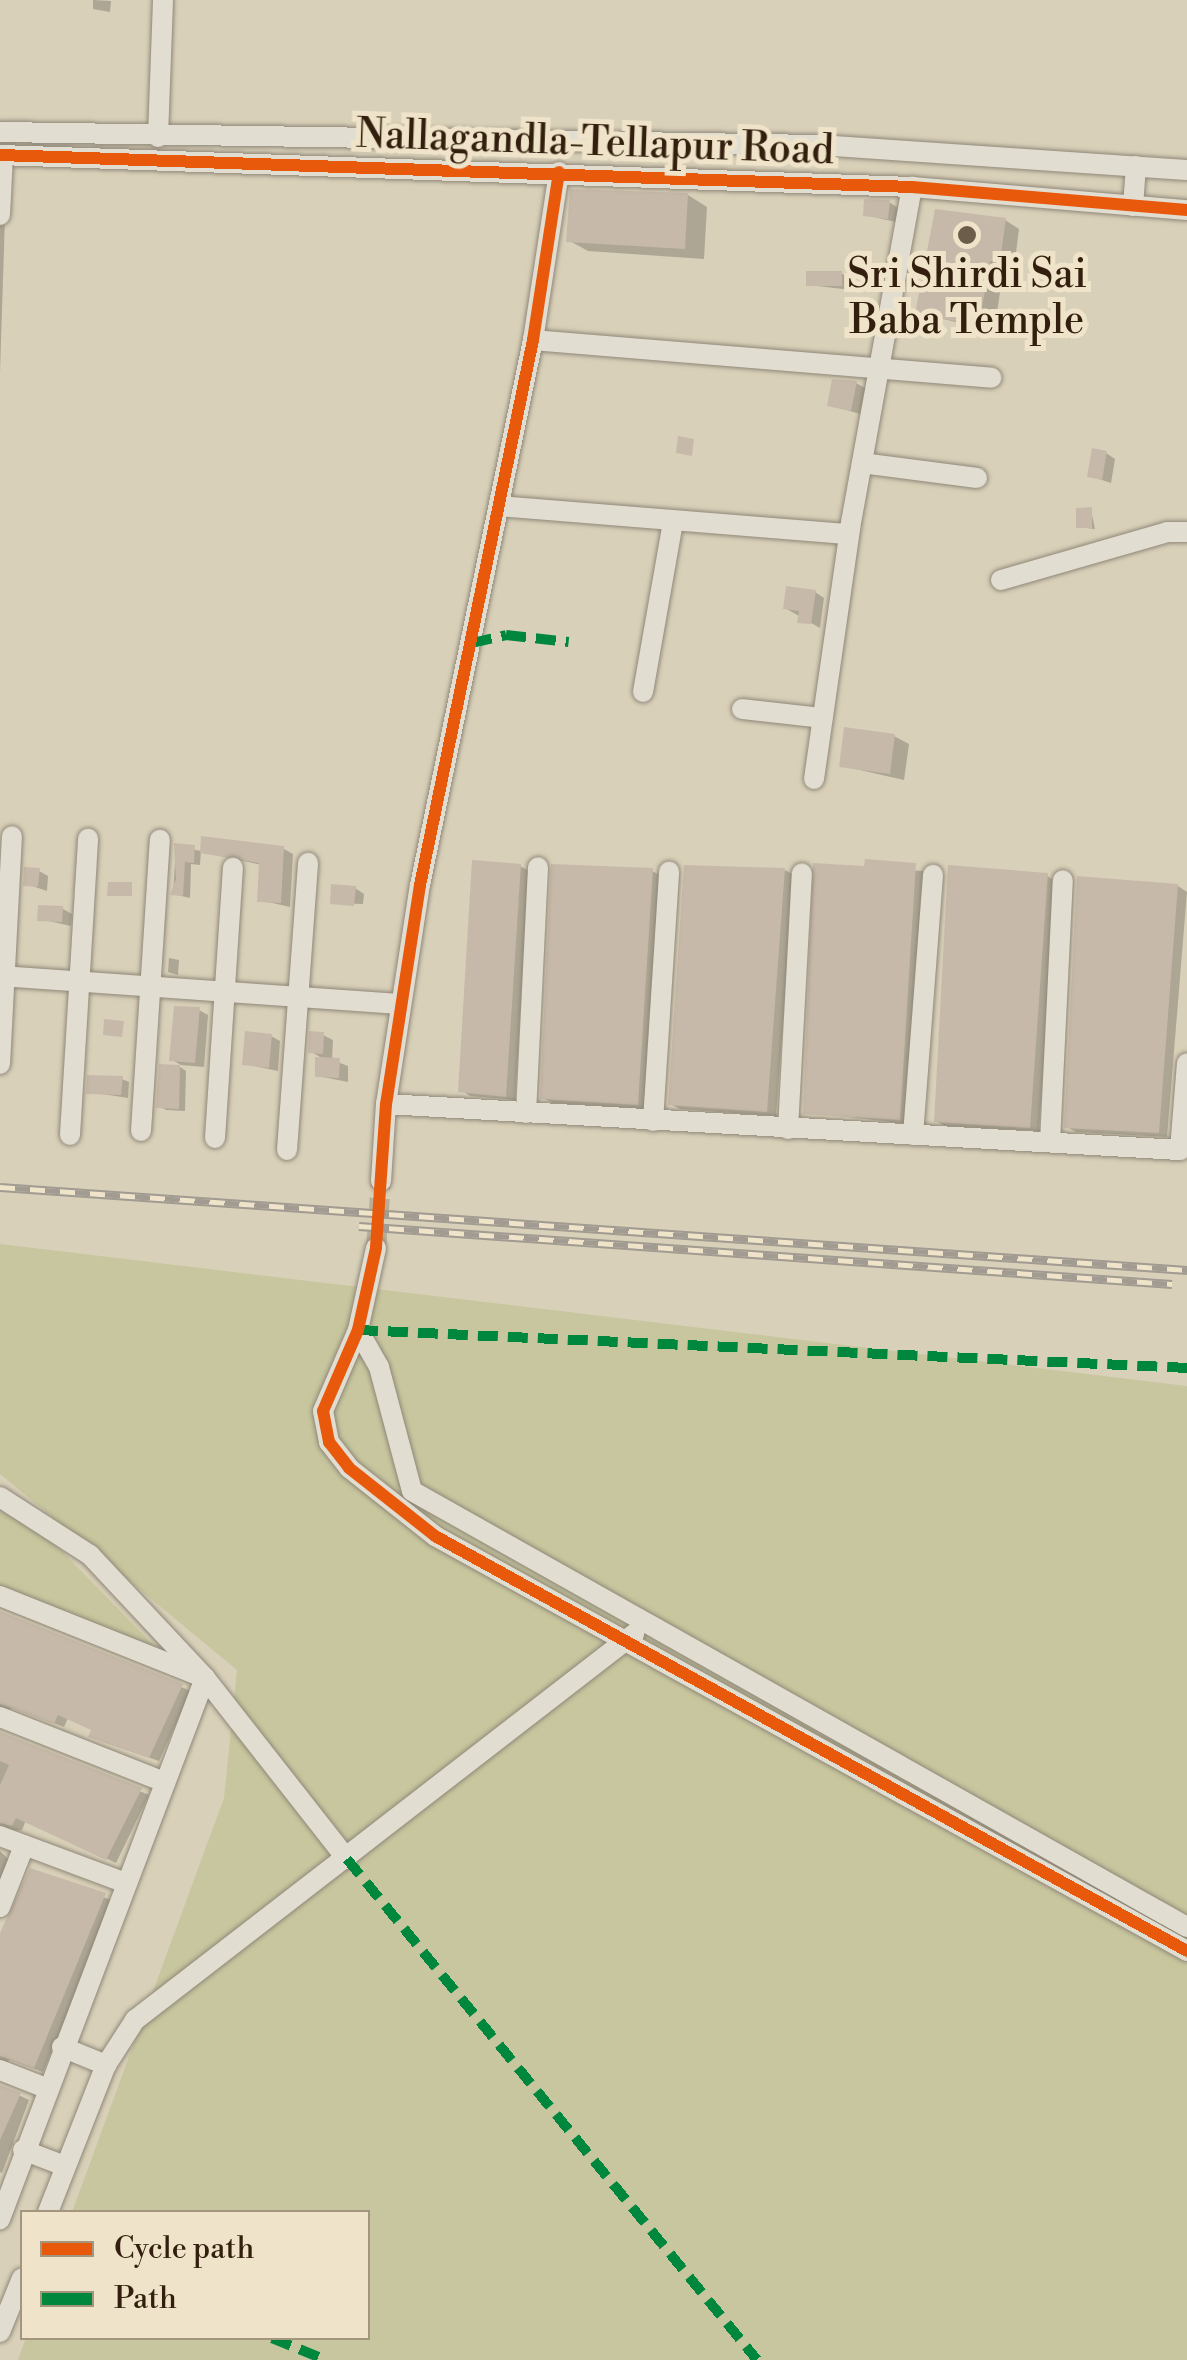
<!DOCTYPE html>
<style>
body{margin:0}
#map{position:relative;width:1187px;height:2360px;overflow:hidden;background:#d9d0b9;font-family:"Libre Bodoni",serif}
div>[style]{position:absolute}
.green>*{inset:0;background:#c7c69e}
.shadow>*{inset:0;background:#0003}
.building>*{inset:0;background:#c7b9a9}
.minor-tunnel>*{height:20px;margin-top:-10px;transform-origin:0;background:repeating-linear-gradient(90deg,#b8ad97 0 20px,transparent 0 30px)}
.roads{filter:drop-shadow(0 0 2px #8f8778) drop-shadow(0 0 2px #8f8778)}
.minor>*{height:20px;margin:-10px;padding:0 10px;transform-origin:10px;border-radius:10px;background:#e2ddd1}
.rail>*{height:9px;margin-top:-4.5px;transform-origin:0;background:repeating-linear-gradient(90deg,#efe4c9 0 15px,#a19b91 0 30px);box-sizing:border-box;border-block:2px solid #a19b91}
.quiet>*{height:10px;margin-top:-5px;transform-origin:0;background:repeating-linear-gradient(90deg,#00873e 0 20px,transparent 0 30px)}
.cycleway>*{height:12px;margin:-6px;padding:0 6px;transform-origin:6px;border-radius:6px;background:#e8590c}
.dots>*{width:28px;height:28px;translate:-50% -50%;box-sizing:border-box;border:5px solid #efe4c9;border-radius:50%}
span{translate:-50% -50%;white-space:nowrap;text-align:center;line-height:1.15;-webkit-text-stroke:10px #efe4c9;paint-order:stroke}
.street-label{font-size:40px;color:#321f0e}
.poi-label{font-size:40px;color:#321f0e}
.legend{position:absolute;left:20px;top:2210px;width:350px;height:130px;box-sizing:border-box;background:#efe4c9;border:2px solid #a3957e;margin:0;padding:12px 18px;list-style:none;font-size:30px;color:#321f0e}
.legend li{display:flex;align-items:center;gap:20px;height:50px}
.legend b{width:50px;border:2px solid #a3957e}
</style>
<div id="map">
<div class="green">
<i style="clip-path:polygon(0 1244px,1187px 1386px,1187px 2360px,18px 2360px,26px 2338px,368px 2338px,368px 2212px,72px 2212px,224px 1798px,237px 1670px,0 1474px)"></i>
<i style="clip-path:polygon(0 1510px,51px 1540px,164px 1656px,0 1587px)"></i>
</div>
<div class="shadow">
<i style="clip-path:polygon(93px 0,111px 1px,110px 12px,93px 9px)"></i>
<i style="clip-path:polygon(688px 195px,707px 207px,704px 259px,588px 251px,568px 240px)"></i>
<i style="clip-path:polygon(889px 202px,898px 208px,896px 222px,865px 215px)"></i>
<i style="clip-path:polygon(0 214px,5px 217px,0 373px)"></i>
<i style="clip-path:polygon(1005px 220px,1019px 229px,1014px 269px,1004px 267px,994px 331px,918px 313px)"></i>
<i style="clip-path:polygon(841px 273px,851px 279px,851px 290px,809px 285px)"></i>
<i style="clip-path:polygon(856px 383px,865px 388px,860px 414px,829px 405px)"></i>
<i style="clip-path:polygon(1106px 453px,1115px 459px,1111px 483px,1090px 476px)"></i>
<i style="clip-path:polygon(1091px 510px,1095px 529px,1078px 527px)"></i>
<i style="clip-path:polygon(815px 592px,824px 598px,820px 628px,785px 608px)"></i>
<i style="clip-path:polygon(894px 736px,909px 744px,904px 780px,842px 766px)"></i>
<i style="clip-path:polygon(176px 846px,201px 851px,200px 865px,191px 864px,190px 898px,173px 894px)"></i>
<i style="clip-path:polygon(284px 849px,293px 854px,290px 907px,259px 900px,262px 865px,202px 852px)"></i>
<i style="clip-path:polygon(815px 865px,924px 871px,908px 1124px,805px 1112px)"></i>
<i style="clip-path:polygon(520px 866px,529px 871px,515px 1100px,470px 1096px,461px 1090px)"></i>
<i style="clip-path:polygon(785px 870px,794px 875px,776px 1116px,680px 1109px,670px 1104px)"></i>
<i style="clip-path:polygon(39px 871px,48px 876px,47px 891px,26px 884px)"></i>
<i style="clip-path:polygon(652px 871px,662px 876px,647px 1109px,553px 1103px,543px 1098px)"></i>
<i style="clip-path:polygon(1047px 876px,1056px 881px,1039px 1131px,945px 1126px,936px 1121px)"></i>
<i style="clip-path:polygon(1178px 886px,1187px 892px,1167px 1137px,1076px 1132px,1067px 1127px)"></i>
<i style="clip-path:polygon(355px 888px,364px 894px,363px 904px,332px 903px)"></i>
<i style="clip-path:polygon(63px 909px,72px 914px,71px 926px,40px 919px)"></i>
<i style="clip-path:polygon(169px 958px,179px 960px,178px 975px,168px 972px)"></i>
<i style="clip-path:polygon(199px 1010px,208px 1015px,204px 1067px,181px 1065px,172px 1060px)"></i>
<i style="clip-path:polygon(323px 1035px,333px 1040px,332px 1060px,348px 1066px,348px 1082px,318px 1076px,325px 1060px,310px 1051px)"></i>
<i style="clip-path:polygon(271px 1036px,280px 1041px,278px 1071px,245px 1064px)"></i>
<i style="clip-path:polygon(180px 1067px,186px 1071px,185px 1111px,166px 1110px,159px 1106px)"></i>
<i style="clip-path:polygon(122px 1079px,129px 1082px,128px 1098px,89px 1092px)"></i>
<i style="clip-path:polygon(0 1614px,191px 1691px,159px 1761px,100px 1741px,94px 1730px,68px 1718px,64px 1727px,16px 1708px,0 1711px)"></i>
<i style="clip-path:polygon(0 1733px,149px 1795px,116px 1863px,26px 1820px,22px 1830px,0 1832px)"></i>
<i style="clip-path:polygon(0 1851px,13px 1864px,0 1908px)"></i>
<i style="clip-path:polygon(32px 1871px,114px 1901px,43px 2072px,10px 2060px,0 2066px,0 1945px)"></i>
<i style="clip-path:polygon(0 2086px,29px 2100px,2px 2173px,0 2172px)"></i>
</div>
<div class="building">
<i style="clip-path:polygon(570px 189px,688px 193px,685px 249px,566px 242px)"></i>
<i style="clip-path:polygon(864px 199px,890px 200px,888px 219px,863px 216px)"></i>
<i style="clip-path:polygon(935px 209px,1006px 218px,1000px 262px,990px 261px,979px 325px,915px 314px)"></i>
<i style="clip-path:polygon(806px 271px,842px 271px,842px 286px,806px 286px)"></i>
<i style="clip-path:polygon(832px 379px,857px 381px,851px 411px,827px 406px)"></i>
<i style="clip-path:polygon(678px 436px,694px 439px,692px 456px,676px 453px)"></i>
<i style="clip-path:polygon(1092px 448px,1107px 451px,1102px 480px,1087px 477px)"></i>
<i style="clip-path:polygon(1092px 507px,1092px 528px,1076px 528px,1076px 508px)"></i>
<i style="clip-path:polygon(786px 586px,816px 590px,811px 624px,797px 623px,799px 611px,783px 609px)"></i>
<i style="clip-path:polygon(844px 727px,895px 734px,890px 774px,839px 767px)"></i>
<i style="clip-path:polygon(201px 836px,284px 846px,281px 903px,257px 902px,259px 863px,200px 853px)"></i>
<i style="clip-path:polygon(174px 843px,195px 845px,194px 863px,185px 862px,183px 896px,170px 895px,176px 879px)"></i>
<i style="clip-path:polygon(865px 859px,916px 863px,900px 1120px,803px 1114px,813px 863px,864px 866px)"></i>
<i style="clip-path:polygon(472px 860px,521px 864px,506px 1097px,458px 1092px)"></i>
<i style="clip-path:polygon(551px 864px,653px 868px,638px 1105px,540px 1099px)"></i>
<i style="clip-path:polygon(684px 865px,785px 868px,767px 1112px,668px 1105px)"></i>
<i style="clip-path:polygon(948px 865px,1048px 873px,1030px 1128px,934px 1122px)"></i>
<i style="clip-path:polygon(24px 867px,40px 868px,38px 887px,23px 886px)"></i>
<i style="clip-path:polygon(1077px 876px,1178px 884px,1159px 1133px,1064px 1128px)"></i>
<i style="clip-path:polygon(108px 882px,132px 882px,132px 896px,107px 896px)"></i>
<i style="clip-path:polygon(331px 884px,356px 886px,354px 906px,330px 904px)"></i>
<i style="clip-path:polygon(38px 905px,63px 906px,62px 922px,37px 921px)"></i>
<i style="clip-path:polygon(174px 1006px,200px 1007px,195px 1063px,169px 1061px)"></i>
<i style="clip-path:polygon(104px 1019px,124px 1021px,122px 1037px,103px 1035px)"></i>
<i style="clip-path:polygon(245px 1031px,272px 1034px,269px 1068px,242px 1065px)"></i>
<i style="clip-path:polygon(309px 1031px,324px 1032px,323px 1054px,308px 1053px)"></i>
<i style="clip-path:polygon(315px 1057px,340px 1058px,339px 1078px,315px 1077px)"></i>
<i style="clip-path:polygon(159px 1064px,180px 1065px,179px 1109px,156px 1108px)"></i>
<i style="clip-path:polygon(87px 1075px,123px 1076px,121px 1095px,86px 1094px)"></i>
<i style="clip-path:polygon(0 1611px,183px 1684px,149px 1758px,88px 1737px,91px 1730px,58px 1715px,54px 1724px,0 1704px)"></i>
<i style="clip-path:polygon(0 1732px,142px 1788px,106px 1860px,16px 1818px,12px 1826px,0 1823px,0 1785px,9px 1765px,0 1761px)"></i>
<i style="clip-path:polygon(30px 1868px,106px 1893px,34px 2068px,0 2056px,0 1933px)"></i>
<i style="clip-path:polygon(0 2085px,21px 2093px,0 2140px)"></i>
</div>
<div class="minor-tunnel">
<i style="left:376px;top:1248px;width:67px;rotate:-85.7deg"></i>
</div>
<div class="roads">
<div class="minor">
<i style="left:0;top:132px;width:818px;rotate:0.91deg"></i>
<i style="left:818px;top:145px;width:370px;rotate:3.9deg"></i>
<i style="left:158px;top:137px;width:137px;rotate:-87.9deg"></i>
<i style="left:0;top:155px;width:913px;rotate:2.01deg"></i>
<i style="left:912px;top:187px;width:276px;rotate:4.8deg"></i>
<i style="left:1133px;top:206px;width:40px;rotate:-85.7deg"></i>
<i style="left:0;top:215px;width:60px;rotate:-87.1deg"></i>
<i style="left:533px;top:340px;width:460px;rotate:4.7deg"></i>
<i style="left:862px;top:463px;width:116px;rotate:7.4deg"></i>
<i style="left:499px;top:506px;width:351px;rotate:4.6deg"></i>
<i style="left:1001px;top:580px;width:173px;rotate:-16.1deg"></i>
<i style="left:1167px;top:532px;width:20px"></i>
<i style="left:643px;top:692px;width:174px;rotate:-80deg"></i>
<i style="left:742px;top:709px;width:81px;rotate:6.4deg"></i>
<i style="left:814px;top:779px;width:254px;rotate:-81.8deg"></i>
<i style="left:850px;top:528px;width:347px;rotate:-79.7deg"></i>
<i style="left:0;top:976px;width:401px;rotate:4deg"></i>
<i style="left:0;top:1064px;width:228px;rotate:-87deg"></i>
<i style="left:386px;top:1104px;width:795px;rotate:3.32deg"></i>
<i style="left:1180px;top:1150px;width:87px;rotate:-85.4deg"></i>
<i style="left:526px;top:1113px;width:246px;rotate:-87.2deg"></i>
<i style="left:653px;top:1121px;width:250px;rotate:-86.3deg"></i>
<i style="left:788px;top:1129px;width:256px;rotate:-86.9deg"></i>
<i style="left:141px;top:1131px;width:292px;rotate:-86.3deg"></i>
<i style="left:70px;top:1135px;width:297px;rotate:-86.5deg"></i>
<i style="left:913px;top:1135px;width:261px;rotate:-85.6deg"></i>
<i style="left:215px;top:1138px;width:271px;rotate:-86.2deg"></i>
<i style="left:1050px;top:1142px;width:262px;rotate:-87.2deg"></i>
<i style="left:287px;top:1150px;width:288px;rotate:-85.8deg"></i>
<i style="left:381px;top:1181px;width:77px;rotate:-86.3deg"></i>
<i style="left:386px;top:1104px;width:222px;rotate:-81.2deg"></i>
<i style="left:420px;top:885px;width:557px;rotate:-78.29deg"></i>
<i style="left:533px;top:340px;width:170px;rotate:-81.2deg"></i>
<i style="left:376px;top:1248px;width:84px;rotate:102.4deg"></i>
<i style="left:358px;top:1330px;width:88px;rotate:113.4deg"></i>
<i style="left:323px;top:1411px;width:32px;rotate:79deg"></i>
<i style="left:329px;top:1442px;width:33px;rotate:52deg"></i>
<i style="left:349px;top:1468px;width:110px;rotate:38.3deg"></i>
<i style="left:435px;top:1536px;width:859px;rotate:28.89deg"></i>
<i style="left:358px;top:1330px;width:43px;rotate:60.4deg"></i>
<i style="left:379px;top:1367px;width:128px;rotate:75.1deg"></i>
<i style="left:412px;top:1491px;width:889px;rotate:29.36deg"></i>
<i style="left:0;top:1497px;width:107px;rotate:32.8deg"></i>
<i style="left:90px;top:1555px;width:168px;rotate:46.9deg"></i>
<i style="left:205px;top:1678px;width:579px;rotate:110.75deg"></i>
<i style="left:0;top:1596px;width:221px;rotate:21.8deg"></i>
<i style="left:205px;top:1678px;width:230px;rotate:51.9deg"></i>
<i style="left:0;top:1717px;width:176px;rotate:21.6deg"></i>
<i style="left:0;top:1836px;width:134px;rotate:20.5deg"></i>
<i style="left:0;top:1907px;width:66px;rotate:-68.5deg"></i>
<i style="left:62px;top:2047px;width:48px;rotate:22.2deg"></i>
<i style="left:0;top:2070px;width:49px;rotate:21.4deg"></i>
<i style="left:23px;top:2150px;width:45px;rotate:20.9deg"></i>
<i style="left:48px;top:2212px;width:158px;rotate:-68.5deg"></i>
<i style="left:106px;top:2065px;width:54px;rotate:-57.2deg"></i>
<i style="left:135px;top:2020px;width:631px;rotate:-37.72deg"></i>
<i style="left:0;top:2332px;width:58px;rotate:-67.8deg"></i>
</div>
</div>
<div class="rail">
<i style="left:0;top:1187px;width:1190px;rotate:4deg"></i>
<i style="left:359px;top:1226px;width:815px;rotate:4.08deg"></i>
</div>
<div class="quiet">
<i style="left:472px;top:643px;width:35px;rotate:-13deg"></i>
<i style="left:506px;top:635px;width:63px;rotate:6.3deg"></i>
<i style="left:358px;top:1330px;width:830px;rotate:2.62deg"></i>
<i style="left:347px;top:1859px;width:647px;rotate:50.7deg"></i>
<i style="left:272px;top:2338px;width:58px;rotate:22.2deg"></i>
</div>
<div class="cycleway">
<i style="left:0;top:155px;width:913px;rotate:2.01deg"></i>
<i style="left:912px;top:187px;width:276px;rotate:4.8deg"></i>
<i style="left:559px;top:172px;width:170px;rotate:98.8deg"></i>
<i style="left:533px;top:340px;width:557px;rotate:101.71deg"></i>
<i style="left:420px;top:885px;width:222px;rotate:98.8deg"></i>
<i style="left:386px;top:1104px;width:144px;rotate:94deg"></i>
<i style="left:376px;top:1248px;width:84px;rotate:102.4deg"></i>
<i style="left:358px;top:1330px;width:88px;rotate:113.4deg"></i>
<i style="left:323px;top:1411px;width:32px;rotate:79deg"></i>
<i style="left:329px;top:1442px;width:33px;rotate:52deg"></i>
<i style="left:349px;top:1468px;width:110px;rotate:38.3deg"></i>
<i style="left:435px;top:1536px;width:859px;rotate:28.89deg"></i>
</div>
<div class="dots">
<i style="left:967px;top:235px;background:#6c5d4a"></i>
</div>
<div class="street-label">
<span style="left:595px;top:143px;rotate:2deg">Nallagandla-Tellapur Road</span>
</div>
<div class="poi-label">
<span style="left:967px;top:298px">Sri Shirdi Sai<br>Baba Temple</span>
</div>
<ul class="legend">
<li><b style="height:12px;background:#e8590c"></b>Cycle path</li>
<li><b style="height:12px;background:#00873e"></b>Path</li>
</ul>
</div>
